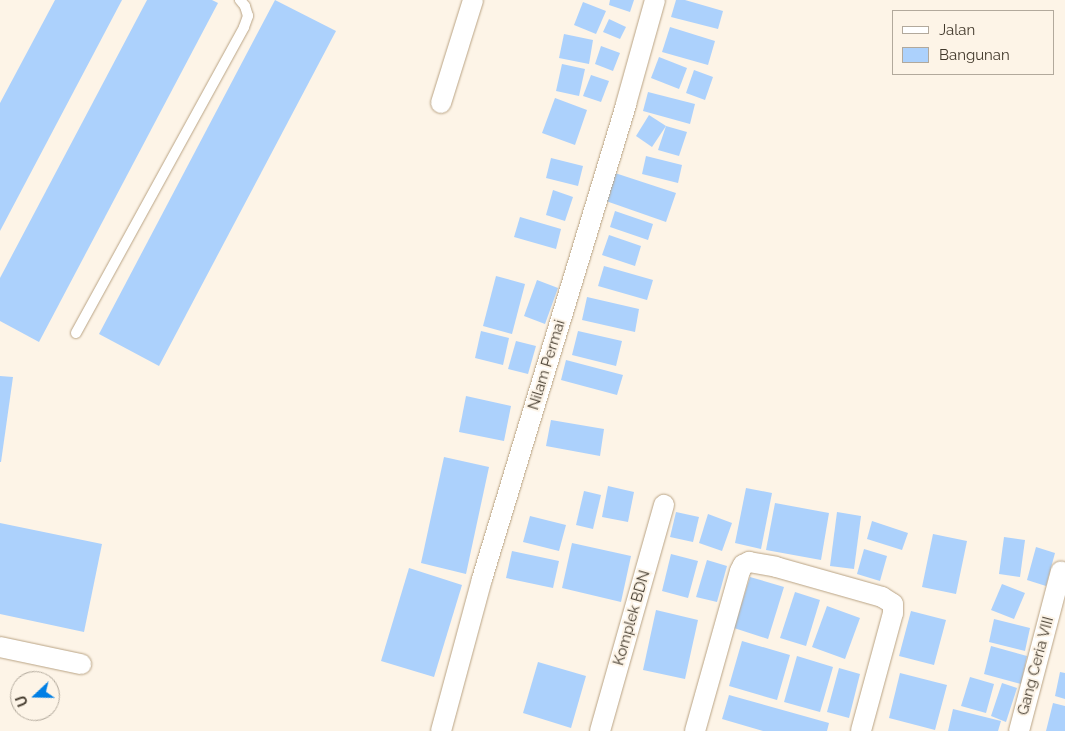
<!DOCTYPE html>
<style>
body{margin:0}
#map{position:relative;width:1065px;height:731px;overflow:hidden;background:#fdf4e7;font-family:Raleway,sans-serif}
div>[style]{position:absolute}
.building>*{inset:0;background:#acd1fc}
.roads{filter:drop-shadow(0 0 1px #b9a384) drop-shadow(0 0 1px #b9a384)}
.service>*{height:10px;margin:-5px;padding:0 5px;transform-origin:5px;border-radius:5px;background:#fff}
.minor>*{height:20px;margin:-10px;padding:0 10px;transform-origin:10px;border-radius:10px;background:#fff}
span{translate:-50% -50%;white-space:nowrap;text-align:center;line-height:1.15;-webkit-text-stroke:4px #fdf4e7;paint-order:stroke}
.street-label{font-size:15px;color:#41382b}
.legend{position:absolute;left:892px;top:10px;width:162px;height:65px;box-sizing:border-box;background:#fdf4e7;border:1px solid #b2a99c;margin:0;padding:6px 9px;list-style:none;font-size:15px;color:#41382b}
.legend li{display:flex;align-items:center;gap:10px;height:25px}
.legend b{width:25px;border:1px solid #b2a99c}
.north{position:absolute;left:10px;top:671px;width:50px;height:50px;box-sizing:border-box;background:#fdf4e7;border:1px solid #b2a99c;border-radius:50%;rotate:249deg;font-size:14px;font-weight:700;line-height:20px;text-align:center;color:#41382b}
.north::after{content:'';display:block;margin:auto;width:18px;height:22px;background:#007fe5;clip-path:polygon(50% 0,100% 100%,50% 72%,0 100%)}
</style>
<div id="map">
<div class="building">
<i style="clip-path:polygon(55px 0,122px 0,0 231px,0 103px)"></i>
<i style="clip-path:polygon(147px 0,212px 0,218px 3px,39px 342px,0 321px,0 278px)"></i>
<i style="clip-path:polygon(275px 0,336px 31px,159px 366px,99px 334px)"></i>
<i style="clip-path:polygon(610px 0,634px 0,630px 12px,609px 5px)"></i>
<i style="clip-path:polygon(676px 0,685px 0,723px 11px,718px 29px,671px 17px)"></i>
<i style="clip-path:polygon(583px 2px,606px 11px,596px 34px,574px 25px)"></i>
<i style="clip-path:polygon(609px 19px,626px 27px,620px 39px,603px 32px)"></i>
<i style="clip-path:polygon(670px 27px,715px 41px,708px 65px,662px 52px)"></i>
<i style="clip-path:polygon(564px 34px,593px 40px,589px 64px,559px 58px)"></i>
<i style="clip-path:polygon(601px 46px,620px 53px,613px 71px,595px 64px)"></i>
<i style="clip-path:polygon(659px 57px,687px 68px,679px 89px,651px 78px)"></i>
<i style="clip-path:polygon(562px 64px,585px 69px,579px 96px,556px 91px)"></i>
<i style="clip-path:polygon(694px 70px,713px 77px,705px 100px,686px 93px)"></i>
<i style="clip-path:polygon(591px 75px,609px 81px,601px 102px,583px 96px)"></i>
<i style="clip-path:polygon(648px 92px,695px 104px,690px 124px,643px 111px)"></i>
<i style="clip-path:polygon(555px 98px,587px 110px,575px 145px,542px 133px)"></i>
<i style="clip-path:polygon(649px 115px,666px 126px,652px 147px,636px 136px)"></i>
<i style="clip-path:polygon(666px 126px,687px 132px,679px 156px,658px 150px)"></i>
<i style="clip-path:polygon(646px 156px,682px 165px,678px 183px,642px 174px)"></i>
<i style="clip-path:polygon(551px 158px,583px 166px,578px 186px,546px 178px)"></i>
<i style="clip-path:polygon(615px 173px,676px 193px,666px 222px,606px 201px)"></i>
<i style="clip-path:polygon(553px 190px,573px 197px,565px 221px,546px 215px)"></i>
<i style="clip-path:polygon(615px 211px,653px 224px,648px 240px,610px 227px)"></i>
<i style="clip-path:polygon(520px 217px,561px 229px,556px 249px,514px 237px)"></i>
<i style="clip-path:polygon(609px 235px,641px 246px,635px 266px,602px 255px)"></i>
<i style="clip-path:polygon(604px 266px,653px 280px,647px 300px,598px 286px)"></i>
<i style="clip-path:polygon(496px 276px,525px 284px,512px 334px,483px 326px)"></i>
<i style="clip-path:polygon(537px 280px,558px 288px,545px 324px,524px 316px)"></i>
<i style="clip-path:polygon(587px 297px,639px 309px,635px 332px,582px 320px)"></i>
<i style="clip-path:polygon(481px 331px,509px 338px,503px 365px,475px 358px)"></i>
<i style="clip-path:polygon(578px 331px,622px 341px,616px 366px,572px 355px)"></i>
<i style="clip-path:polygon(516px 341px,536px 346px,528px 374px,508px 369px)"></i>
<i style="clip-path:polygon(566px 360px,623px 375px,617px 395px,561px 380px)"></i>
<i style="clip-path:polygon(0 376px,13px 377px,1px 462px,0 462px)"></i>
<i style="clip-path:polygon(466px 396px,511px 406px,504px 441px,459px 432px)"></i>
<i style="clip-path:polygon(551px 420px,604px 429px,600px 456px,546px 446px)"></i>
<i style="clip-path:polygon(444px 457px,489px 467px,466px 574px,421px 563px)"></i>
<i style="clip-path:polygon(608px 486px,634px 492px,628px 522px,602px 517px)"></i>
<i style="clip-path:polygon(746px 488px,772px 493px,761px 549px,735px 543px)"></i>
<i style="clip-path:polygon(584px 491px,601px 495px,593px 529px,576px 525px)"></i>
<i style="clip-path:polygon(775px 503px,829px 513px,821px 560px,766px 550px)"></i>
<i style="clip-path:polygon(676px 512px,699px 517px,693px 542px,670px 537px)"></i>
<i style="clip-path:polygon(837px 512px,861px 516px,854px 569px,830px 566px)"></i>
<i style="clip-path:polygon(708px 514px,732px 523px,722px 551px,699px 543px)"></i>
<i style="clip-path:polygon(530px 516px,566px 525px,559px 551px,523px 542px)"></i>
<i style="clip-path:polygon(872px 521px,908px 533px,902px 550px,867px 539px)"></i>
<i style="clip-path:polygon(0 523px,102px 544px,84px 632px,0 614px)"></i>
<i style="clip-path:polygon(933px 534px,967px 541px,956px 594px,922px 587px)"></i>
<i style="clip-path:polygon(1004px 537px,1025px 540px,1020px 577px,999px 574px)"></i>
<i style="clip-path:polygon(572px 543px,631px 556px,621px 602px,562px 588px)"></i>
<i style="clip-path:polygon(1036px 547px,1055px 553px,1046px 586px,1027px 580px)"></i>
<i style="clip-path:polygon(864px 549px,887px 556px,880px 581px,857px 574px)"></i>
<i style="clip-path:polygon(512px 551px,559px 561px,553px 588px,506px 578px)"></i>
<i style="clip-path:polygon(671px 554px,698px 561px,688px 598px,662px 591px)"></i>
<i style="clip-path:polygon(707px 560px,727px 566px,717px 602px,696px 597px)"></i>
<i style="clip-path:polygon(409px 568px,462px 585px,434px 677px,381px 661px)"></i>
<i style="clip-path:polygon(750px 577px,784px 587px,768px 639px,734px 628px)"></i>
<i style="clip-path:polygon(1002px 584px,1025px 593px,1014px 619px,991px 610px)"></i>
<i style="clip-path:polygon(795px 592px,820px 600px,806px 646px,780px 638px)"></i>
<i style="clip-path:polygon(827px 606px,860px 618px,845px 659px,812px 647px)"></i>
<i style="clip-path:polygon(656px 610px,698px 620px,685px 679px,643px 670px)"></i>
<i style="clip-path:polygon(911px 611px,946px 620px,934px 665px,899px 656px)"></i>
<i style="clip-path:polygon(994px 619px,1030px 628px,1025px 651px,989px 642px)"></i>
<i style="clip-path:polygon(742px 641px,790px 655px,777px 700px,729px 686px)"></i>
<i style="clip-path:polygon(991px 646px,1027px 656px,1021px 684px,984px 674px)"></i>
<i style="clip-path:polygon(797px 656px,833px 667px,820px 712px,784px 702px)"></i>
<i style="clip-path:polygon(538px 662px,586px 676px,571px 728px,523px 713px)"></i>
<i style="clip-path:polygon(839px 668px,860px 674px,849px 718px,827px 712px)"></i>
<i style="clip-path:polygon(1060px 672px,1065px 673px,1065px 699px,1055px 696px)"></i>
<i style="clip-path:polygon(900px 673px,947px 685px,935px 730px,889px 718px)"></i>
<i style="clip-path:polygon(970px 677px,994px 684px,986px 713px,961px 706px)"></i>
<i style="clip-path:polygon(1002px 683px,1017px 688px,1006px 722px,991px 716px)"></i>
<i style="clip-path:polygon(729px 695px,829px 723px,827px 731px,763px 731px,722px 719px)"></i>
<i style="clip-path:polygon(1053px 703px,1065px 706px,1065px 731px,1046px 731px)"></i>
<i style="clip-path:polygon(953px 709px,1001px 721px,998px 731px,948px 731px)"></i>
</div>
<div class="roads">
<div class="service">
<i style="left:76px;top:333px;width:349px;rotate:-61.2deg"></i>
<i style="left:244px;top:27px;width:12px;rotate:-70deg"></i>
<i style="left:248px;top:16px;width:10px;rotate:-107deg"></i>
<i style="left:245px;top:6px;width:8px;rotate:-130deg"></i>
</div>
<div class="minor">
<i style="left:441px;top:103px;width:108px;rotate:-72.7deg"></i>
<i style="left:0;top:647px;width:83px;rotate:11.9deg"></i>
<i style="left:441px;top:731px;width:157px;rotate:-74.9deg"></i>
<i style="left:482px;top:579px;width:496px;rotate:-73.1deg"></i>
<i style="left:626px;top:104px;width:108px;rotate:-74.4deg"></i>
<i style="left:600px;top:731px;width:235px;rotate:-74.2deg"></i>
<i style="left:695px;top:731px;width:166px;rotate:-74.3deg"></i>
<i style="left:740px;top:571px;width:7px;rotate:-63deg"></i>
<i style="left:743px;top:565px;width:7px;rotate:-27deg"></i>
<i style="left:749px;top:562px;width:27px;rotate:10deg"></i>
<i style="left:776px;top:567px;width:110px;rotate:15.8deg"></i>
<i style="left:882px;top:597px;width:13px;rotate:32deg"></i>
<i style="left:893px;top:604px;width:9px;rotate:90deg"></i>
<i style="left:893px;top:613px;width:122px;rotate:105.2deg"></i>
<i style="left:1019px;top:731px;width:165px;rotate:-75.3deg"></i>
</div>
</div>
<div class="street-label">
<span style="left:547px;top:365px;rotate:-73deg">Nilam Permai</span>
<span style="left:632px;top:618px;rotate:-74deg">Komplek BDN</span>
<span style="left:1036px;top:666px;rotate:-75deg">Gang Ceria VIII</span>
</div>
<ul class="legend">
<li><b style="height:6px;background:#fff"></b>Jalan</li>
<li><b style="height:14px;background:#acd1fc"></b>Bangunan</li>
</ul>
<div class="north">U</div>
</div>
